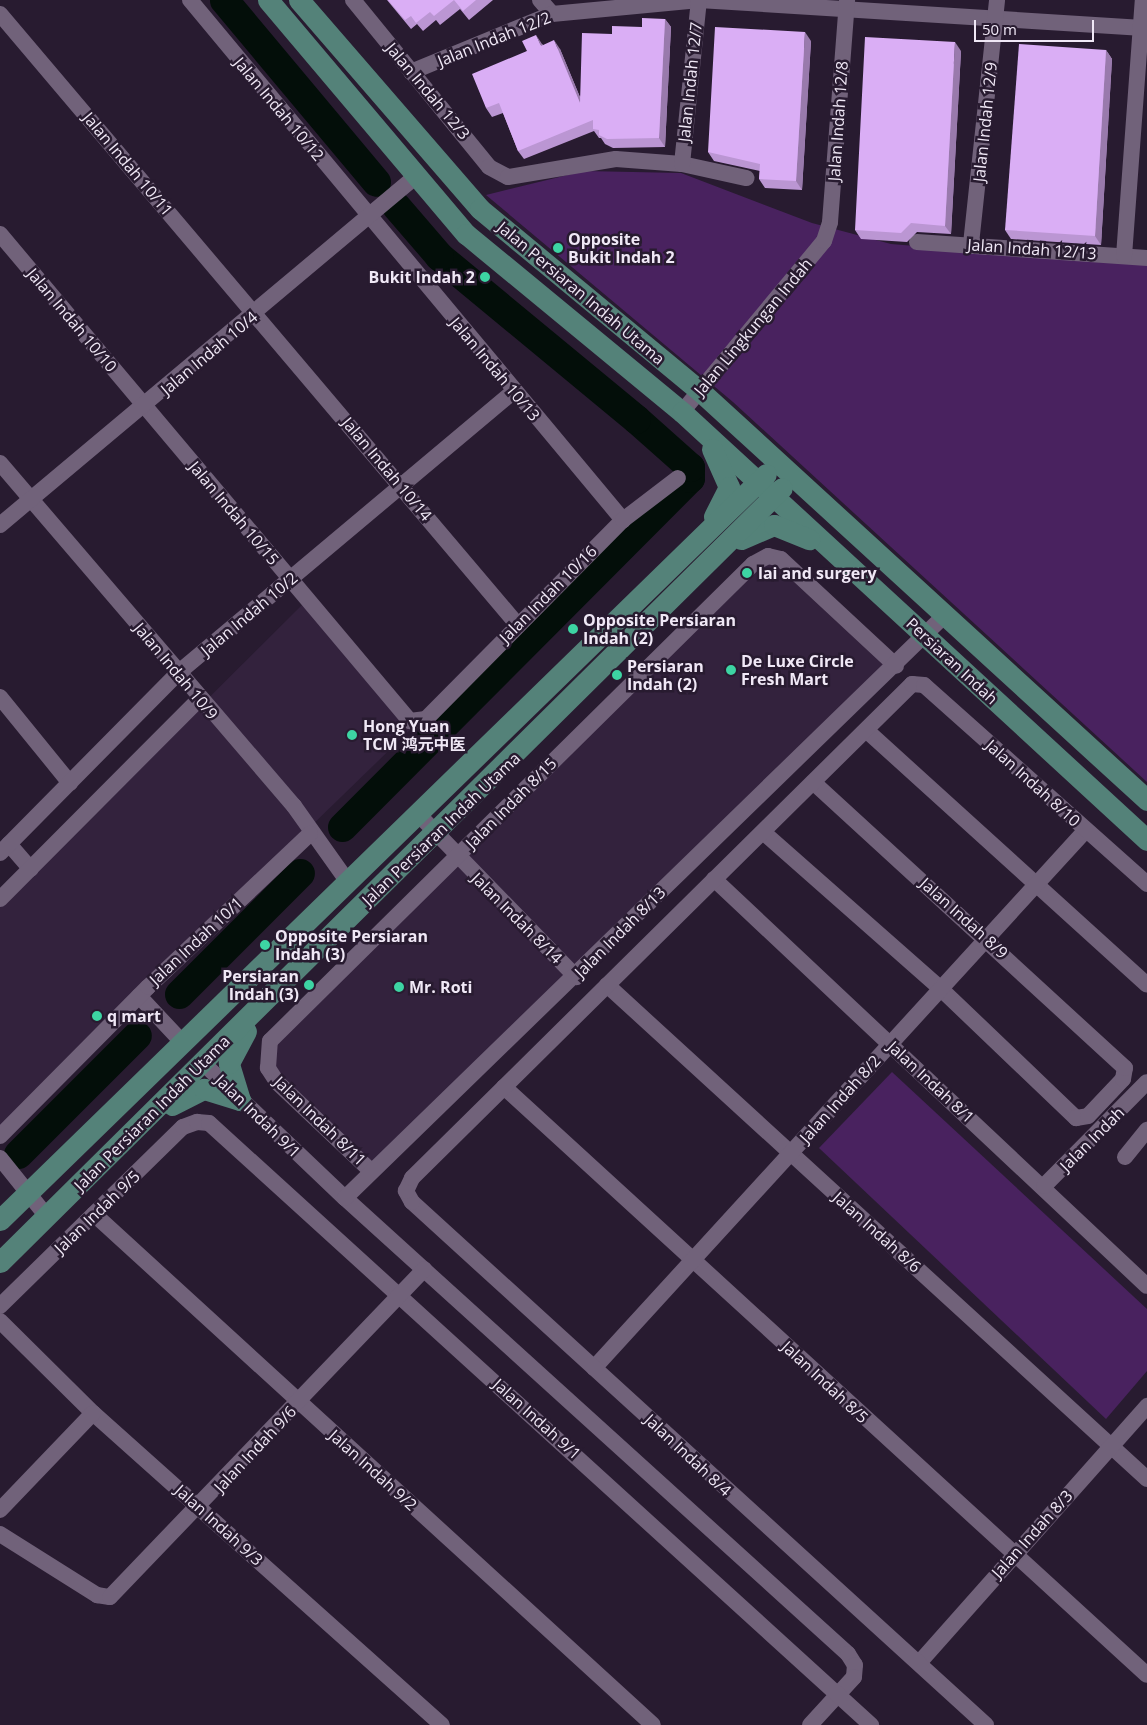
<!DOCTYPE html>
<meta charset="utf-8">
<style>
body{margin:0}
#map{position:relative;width:1147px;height:1725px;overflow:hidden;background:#281b30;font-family:"Open Sans","Noto Sans SC",sans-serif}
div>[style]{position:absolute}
.built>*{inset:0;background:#33223d}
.green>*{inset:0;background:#49225f}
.river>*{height:29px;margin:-14.5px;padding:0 14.5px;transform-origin:14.5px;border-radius:14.5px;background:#030e09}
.minor>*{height:16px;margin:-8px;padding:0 8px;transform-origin:8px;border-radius:8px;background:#71627a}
.major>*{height:21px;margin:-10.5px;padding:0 10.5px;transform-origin:10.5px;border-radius:10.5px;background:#548279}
.wall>*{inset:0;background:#bb96d3}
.shaded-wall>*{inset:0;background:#997aac}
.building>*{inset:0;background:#daaef5}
.dots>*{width:14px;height:14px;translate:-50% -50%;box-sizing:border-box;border:2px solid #281b30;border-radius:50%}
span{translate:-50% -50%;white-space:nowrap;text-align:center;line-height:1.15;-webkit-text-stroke:5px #281b30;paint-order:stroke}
.street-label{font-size:16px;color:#f0e8f6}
.poi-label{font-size:16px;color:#f0e8f6;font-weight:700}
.left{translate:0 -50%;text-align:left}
.right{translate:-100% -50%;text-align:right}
.scale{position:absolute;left:974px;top:20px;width:120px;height:22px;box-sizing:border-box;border:2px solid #f0e8f6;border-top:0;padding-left:6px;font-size:15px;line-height:18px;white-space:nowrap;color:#f0e8f6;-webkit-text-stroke:4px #281b30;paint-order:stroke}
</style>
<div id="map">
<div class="built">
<i style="clip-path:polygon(766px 564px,778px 564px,887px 667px,371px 1163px,280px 1077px,273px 1067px,275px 1044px,756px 568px)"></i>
<i style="clip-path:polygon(303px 604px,410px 730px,0 1128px,0 906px)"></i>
</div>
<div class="green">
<i style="clip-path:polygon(584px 171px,681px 173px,812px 223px,891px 244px,1147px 265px,1147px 782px,733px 402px,486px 195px)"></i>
<i style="clip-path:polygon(892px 1072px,1147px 1309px,1147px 1371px,1106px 1419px,819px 1148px)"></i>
</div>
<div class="river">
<i style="left:224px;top:0;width:237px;rotate:50.1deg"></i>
<i style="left:342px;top:827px;width:493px;rotate:-45.1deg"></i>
<i style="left:690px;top:478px;width:11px;rotate:-90deg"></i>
<i style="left:690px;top:467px;width:72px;rotate:-138.4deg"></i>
<i style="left:636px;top:419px;width:256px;rotate:-140.4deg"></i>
<i style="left:439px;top:256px;width:66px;rotate:-130.7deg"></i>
<i style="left:179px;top:994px;width:171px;rotate:-45deg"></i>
<i style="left:18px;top:1154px;width:168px;rotate:-45deg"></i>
</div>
<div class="minor">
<i style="left:190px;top:0;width:677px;rotate:50.22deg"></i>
<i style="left:353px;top:0;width:215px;rotate:50.8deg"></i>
<i style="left:489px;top:167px;width:21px;rotate:28deg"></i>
<i style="left:508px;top:177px;width:109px;rotate:-9.5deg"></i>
<i style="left:616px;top:159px;width:66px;rotate:4.3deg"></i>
<i style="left:682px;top:164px;width:66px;rotate:12.3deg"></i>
<i style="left:540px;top:0;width:18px;rotate:49deg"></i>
<i style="left:0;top:14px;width:800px;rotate:49.72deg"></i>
<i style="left:411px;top:72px;width:152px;rotate:-22.4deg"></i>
<i style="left:552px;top:14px;width:148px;rotate:-5.4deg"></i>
<i style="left:699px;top:0;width:449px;rotate:3.6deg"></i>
<i style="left:682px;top:164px;width:165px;rotate:-84.1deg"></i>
<i style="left:0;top:234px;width:637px;rotate:49.91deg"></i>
<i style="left:410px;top:721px;width:16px;rotate:-7deg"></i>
<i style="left:426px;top:719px;width:280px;rotate:-45.3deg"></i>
<i style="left:623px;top:520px;width:69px;rotate:-37.4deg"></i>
<i style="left:917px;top:242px;width:231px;rotate:4deg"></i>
<i style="left:971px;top:244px;width:245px;rotate:-83.9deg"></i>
<i style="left:1124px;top:256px;width:257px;rotate:-85.8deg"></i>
<i style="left:682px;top:412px;width:222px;rotate:-50.3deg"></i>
<i style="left:824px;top:241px;width:20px;rotate:-72deg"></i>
<i style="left:830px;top:222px;width:223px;rotate:-85.6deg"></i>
<i style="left:0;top:463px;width:452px;rotate:49.4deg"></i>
<i style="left:294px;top:806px;width:93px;rotate:54.6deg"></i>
<i style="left:0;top:525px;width:542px;rotate:-39.98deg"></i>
<i style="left:0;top:697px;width:111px;rotate:50.9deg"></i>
<i style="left:866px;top:730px;width:379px;rotate:42.2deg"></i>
<i style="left:419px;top:815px;width:226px;rotate:45.9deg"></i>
<i style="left:763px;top:832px;width:237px;rotate:41.4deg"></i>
<i style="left:941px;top:989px;width:187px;rotate:43.7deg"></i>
<i style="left:1076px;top:1118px;width:12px;rotate:-9deg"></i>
<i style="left:1088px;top:1116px;width:51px;rotate:-46.6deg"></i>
<i style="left:1123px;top:1079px;width:11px;rotate:-80deg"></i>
<i style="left:1125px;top:1068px;width:423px;rotate:-137.5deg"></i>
<i style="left:9px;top:844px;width:33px;rotate:49deg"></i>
<i style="left:0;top:853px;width:253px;rotate:-45.3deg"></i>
<i style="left:178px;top:673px;width:437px;rotate:-40deg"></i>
<i style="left:714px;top:879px;width:594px;rotate:43.23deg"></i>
<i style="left:0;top:899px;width:284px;rotate:-45.1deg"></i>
<i style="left:607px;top:985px;width:732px;rotate:42.45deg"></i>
<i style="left:139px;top:996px;width:63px;rotate:46.9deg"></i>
<i style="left:202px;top:1062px;width:197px;rotate:43.6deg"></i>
<i style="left:345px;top:1198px;width:679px;rotate:42.19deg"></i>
<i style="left:848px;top:1654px;width:13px;rotate:58deg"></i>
<i style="left:855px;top:1665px;width:12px;rotate:95deg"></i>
<i style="left:854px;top:1677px;width:65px;rotate:132.5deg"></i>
<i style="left:504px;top:1087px;width:871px;rotate:42.44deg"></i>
<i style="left:0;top:1136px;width:210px;rotate:-45.2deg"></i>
<i style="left:148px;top:987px;width:223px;rotate:-43.4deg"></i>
<i style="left:1125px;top:1157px;width:35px;rotate:-51deg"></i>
<i style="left:0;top:1158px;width:77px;rotate:51.3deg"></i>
<i style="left:371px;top:1171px;width:129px;rotate:-136.6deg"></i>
<i style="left:277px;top:1082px;width:17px;rotate:-123deg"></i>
<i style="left:268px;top:1068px;width:27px;rotate:-86deg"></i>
<i style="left:270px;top:1041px;width:679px;rotate:-44.64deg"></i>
<i style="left:753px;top:564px;width:17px;rotate:-28deg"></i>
<i style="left:768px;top:556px;width:13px;rotate:13deg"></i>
<i style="left:781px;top:559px;width:157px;rotate:42.9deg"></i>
<i style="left:1044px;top:1186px;width:146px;rotate:-45.3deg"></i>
<i style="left:345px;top:1198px;width:837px;rotate:-44.18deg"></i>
<i style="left:94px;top:1214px;width:757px;rotate:42.43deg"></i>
<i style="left:0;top:1306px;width:256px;rotate:-44.4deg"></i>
<i style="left:183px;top:1127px;width:15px;rotate:-20deg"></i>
<i style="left:197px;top:1122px;width:12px;rotate:5deg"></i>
<i style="left:209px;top:1123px;width:895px;rotate:42.28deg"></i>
<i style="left:0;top:1321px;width:131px;rotate:44.7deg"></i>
<i style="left:93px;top:1413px;width:468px;rotate:41.8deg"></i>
<i style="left:594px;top:1368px;width:729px;rotate:-47.56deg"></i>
<i style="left:0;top:1510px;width:134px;rotate:-46.2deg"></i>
<i style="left:0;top:1534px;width:115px;rotate:32.2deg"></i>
<i style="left:97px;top:1595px;width:13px;rotate:9deg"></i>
<i style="left:110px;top:1597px;width:454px;rotate:-46.2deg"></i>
<i style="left:919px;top:1663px;width:344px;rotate:-48.4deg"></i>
<i style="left:986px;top:1725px;width:777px;rotate:-137.66deg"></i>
<i style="left:412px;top:1202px;width:13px;rotate:-119deg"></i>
<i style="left:406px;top:1191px;width:14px;rotate:-65deg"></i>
<i style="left:412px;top:1178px;width:703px;rotate:-44.65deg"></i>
<i style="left:912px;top:684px;width:12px;rotate:5deg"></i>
<i style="left:924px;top:685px;width:299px;rotate:41.7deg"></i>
</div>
<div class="major">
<i style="left:268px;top:0;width:307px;rotate:49.8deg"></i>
<i style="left:466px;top:234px;width:280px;rotate:39.5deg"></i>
<i style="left:682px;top:412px;width:632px;rotate:42.63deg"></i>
<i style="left:299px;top:0;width:276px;rotate:49.1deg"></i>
<i style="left:480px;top:209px;width:286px;rotate:39.6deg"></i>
<i style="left:700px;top:391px;width:606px;rotate:42.46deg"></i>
<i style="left:712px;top:449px;width:42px;rotate:65.9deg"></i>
<i style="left:729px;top:487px;width:33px;rotate:117deg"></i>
<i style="left:741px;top:539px;width:36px;rotate:-23deg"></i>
<i style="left:774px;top:525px;width:38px;rotate:22deg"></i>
<i style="left:240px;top:1100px;width:39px;rotate:-107deg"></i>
<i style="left:229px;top:1063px;width:36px;rotate:-62deg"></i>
<i style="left:172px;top:1105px;width:36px;rotate:-27deg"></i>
<i style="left:204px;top:1089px;width:38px;rotate:17deg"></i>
<i style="left:0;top:1220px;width:1069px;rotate:-44.24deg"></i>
<i style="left:0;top:1262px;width:1100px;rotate:-44.71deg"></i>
</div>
<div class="wall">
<i style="clip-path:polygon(387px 0,493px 0,469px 20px,460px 9px,440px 25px,436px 20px,423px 31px,417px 24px,411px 29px)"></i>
<i style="clip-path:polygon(665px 19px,671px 27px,665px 147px,613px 148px,605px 144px,601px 138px,599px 138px,594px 131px,524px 159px,518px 151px,503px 113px,492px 117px,486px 108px,527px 51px,542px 44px,543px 45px,560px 49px,580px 97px,612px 34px,642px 27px)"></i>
<i style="clip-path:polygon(811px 41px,802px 190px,765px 188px,759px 179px,760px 171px,714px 161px,708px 152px)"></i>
<i style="clip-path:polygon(1106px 50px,1112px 59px,1101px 245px,1011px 239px,1005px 230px)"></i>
<i style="clip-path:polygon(961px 51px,951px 234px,917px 232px,907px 242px,861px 239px,855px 230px)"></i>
</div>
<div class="shaded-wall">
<i style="clip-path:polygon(665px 19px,671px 27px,665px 147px,659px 138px)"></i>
<i style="clip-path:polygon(805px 32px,811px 41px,802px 190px,796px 181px)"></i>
<i style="clip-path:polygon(536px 35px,542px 44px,547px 54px,541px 46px)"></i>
<i style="clip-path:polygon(554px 40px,560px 49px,586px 112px,580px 103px)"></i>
<i style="clip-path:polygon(955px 42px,961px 51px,951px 234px,945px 226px)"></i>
<i style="clip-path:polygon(1106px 50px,1112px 59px,1101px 245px,1095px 236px)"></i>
</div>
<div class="building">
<i style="clip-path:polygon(388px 0,476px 0,463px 11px,454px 0,434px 16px,430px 12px,416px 23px,411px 16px,405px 20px)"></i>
<i style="clip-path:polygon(642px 18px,665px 19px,659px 138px,607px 139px,599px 135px,599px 130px,593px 129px,593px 120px,518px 151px,499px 103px,486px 108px,472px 74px,527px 51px,522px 41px,536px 35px,541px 46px,554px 40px,580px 103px,582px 33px,612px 34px,612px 26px,642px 27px)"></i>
<i style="clip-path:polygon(715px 27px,805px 32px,796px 181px,759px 179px,760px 164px,708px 152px)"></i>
<i style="clip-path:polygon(865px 37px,955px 42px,945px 226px,911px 223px,901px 233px,855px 230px)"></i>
<i style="clip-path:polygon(1019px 44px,1106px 50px,1095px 236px,1005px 230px)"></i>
</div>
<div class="dots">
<i style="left:558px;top:248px;background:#3dd4a3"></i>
<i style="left:485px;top:277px;background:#3dd4a3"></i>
<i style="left:747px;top:573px;background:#3dd4a3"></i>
<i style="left:573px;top:629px;background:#3dd4a3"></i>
<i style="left:731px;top:670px;background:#3dd4a3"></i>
<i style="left:617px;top:675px;background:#3dd4a3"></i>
<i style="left:352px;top:735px;background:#3dd4a3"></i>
<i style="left:265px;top:945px;background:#3dd4a3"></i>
<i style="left:309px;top:985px;background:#3dd4a3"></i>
<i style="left:399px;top:987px;background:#3dd4a3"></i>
<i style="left:97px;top:1016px;background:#3dd4a3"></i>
</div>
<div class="street-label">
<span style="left:494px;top:39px;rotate:-22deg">Jalan Indah 12/2</span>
<span style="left:690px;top:82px;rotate:-84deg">Jalan Indah 12/7</span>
<span style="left:428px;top:91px;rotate:50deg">Jalan Indah 12/3</span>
<span style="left:279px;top:109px;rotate:50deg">Jalan Indah 10/12</span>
<span style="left:838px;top:121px;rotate:-86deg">Jalan Indah 12/8</span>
<span style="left:985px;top:122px;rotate:-84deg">Jalan Indah 12/9</span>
<span style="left:128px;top:164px;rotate:50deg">Jalan Indah 10/11</span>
<span style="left:1032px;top:249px;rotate:4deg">Jalan Indah 12/13</span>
<span style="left:581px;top:293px;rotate:40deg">Jalan Persiaran Indah Utama</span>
<span style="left:72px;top:320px;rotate:50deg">Jalan Indah 10/10</span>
<span style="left:753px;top:327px;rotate:-50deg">Jalan Lingkungan Indah</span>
<span style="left:209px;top:353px;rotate:-40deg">Jalan Indah 10/4</span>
<span style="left:495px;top:369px;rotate:50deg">Jalan Indah 10/13</span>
<span style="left:387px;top:469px;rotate:50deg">Jalan Indah 10/14</span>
<span style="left:234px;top:513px;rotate:50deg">Jalan Indah 10/15</span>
<span style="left:548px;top:594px;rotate:-45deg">Jalan Indah 10/16</span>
<span style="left:249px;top:614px;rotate:-40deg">Jalan Indah 10/2</span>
<span style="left:952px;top:661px;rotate:43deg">Persiaran Indah</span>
<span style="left:176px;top:671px;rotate:50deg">Jalan Indah 10/9</span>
<span style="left:1033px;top:783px;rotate:42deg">Jalan Indah 8/10</span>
<span style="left:511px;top:803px;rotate:-45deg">Jalan Indah 8/15</span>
<span style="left:441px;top:829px;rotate:-44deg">Jalan Persiaran Indah Utama</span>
<span style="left:517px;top:918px;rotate:45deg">Jalan Indah 8/14</span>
<span style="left:964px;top:918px;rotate:42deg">Jalan Indah 8/9</span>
<span style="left:620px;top:932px;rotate:-45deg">Jalan Indah 8/13</span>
<span style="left:196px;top:941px;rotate:-43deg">Jalan Indah 10/1</span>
<span style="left:931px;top:1082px;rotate:43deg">Jalan Indah 8/1</span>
<span style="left:840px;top:1099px;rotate:-48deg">Jalan Indah 8/2</span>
<span style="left:152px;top:1113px;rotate:-45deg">Jalan Persiaran Indah Utama</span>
<span style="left:258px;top:1116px;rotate:44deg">Jalan Indah 9/1</span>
<span style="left:320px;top:1121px;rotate:44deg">Jalan Indah 8/11</span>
<span style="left:1092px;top:1139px;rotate:-45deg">Jalan Indah</span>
<span style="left:97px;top:1212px;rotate:-44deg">Jalan Indah 9/5</span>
<span style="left:877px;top:1232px;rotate:42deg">Jalan Indah 8/6</span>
<span style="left:825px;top:1382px;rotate:43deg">Jalan Indah 8/5</span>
<span style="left:537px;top:1419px;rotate:42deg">Jalan Indah 9/1</span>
<span style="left:255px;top:1449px;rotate:-47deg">Jalan Indah 9/6</span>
<span style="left:688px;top:1455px;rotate:43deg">Jalan Indah 8/4</span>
<span style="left:373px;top:1470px;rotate:42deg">Jalan Indah 9/2</span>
<span style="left:219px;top:1525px;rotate:42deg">Jalan Indah 9/3</span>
<span style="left:1032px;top:1534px;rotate:-48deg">Jalan Indah 8/3</span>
</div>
<div class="poi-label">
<span class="left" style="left:568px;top:248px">Opposite<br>Bukit Indah 2</span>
<span class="right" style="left:475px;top:277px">Bukit Indah 2</span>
<span class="left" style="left:758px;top:573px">lai and surgery</span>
<span class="left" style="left:583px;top:629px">Opposite Persiaran<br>Indah (2)</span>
<span class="left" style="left:741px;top:670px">De Luxe Circle<br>Fresh Mart</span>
<span class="left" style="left:627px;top:675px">Persiaran<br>Indah (2)</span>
<span class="left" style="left:363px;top:735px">Hong Yuan<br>TCM 鸿元中医</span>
<span class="left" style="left:275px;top:945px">Opposite Persiaran<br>Indah (3)</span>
<span class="right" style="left:299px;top:985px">Persiaran<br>Indah (3)</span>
<span class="left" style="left:409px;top:987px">Mr. Roti</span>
<span class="left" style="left:107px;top:1016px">q mart</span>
</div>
<div class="scale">50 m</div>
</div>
